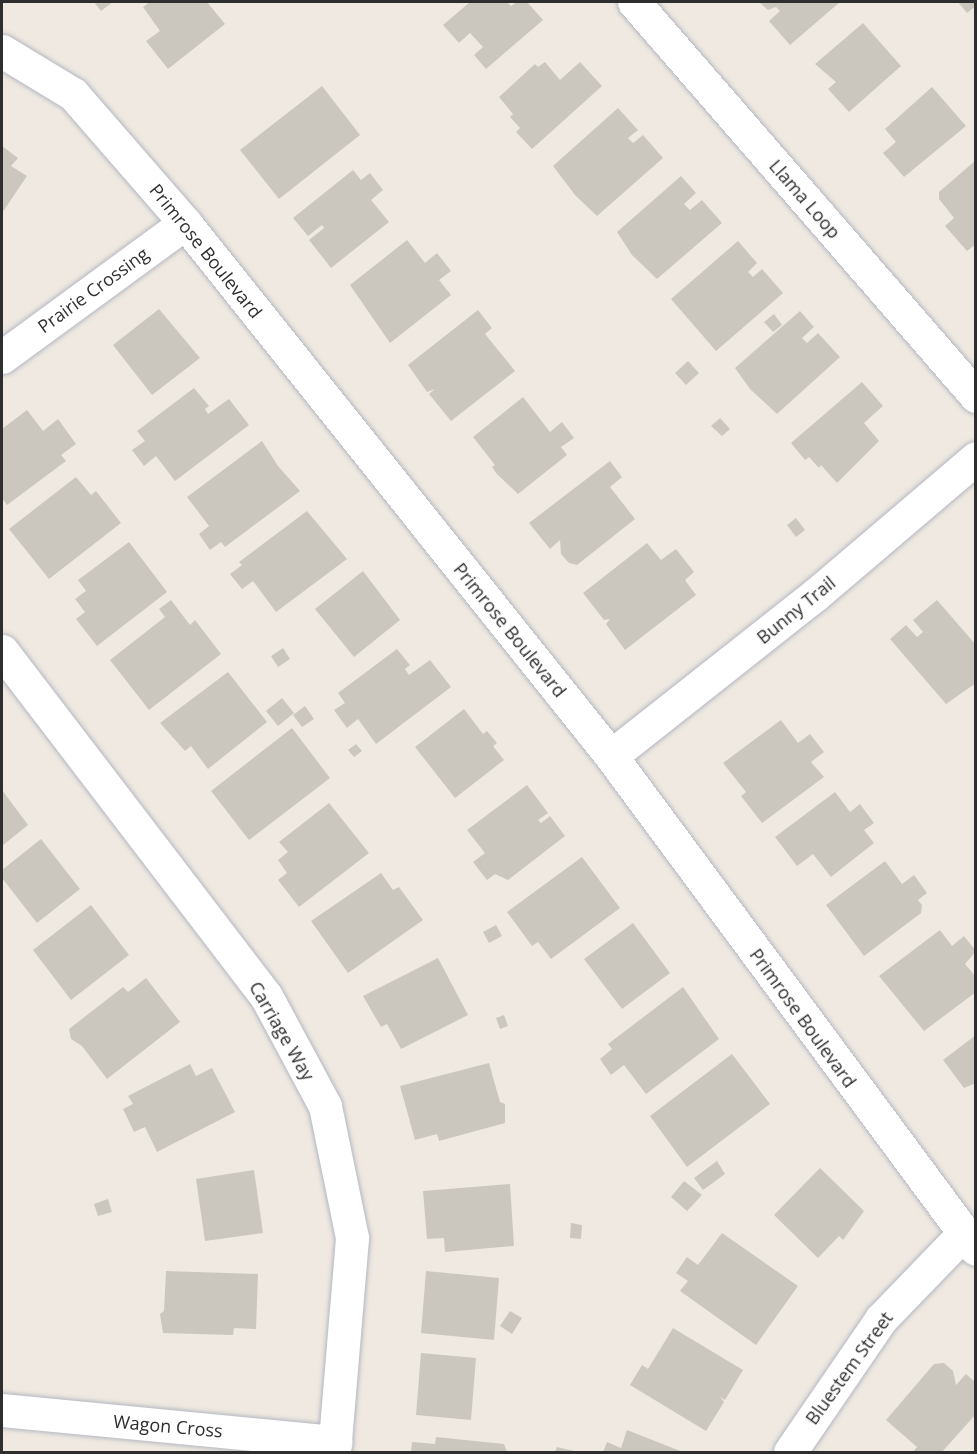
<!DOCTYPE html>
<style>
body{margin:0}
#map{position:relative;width:977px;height:1454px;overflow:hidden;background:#efe9e1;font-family:"Open Sans",sans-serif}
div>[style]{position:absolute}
.building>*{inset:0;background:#cbc7bf}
.roads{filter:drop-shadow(0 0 2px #b4b7c1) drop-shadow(0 0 2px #b4b7c1)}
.street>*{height:33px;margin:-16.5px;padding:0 16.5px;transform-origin:16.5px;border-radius:16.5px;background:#fff}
span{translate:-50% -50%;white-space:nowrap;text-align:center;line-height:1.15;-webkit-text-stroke:5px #fff;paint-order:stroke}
.street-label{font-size:18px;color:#2e2e2e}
.frame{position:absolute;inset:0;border:3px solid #2e2e2e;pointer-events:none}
</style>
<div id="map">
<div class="building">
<i style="clip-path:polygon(94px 2px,113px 2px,101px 11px)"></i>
<i style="clip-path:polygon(150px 2px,207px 2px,225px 24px,168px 69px,146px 41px,160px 31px,143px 7px)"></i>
<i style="clip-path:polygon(470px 2px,507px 2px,511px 6px,517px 2px,527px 2px,543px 20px,486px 69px,474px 55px,483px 47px,470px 33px,459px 43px,443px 25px)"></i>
<i style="clip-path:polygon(759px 2px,840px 2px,790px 45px,769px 21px,780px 11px,776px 7px,768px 10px)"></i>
<i style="clip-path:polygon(958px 2px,976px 2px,976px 6px,967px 13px)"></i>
<i style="clip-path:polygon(863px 23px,901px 66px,849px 112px,828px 89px,836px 82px,815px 64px)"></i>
<i style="clip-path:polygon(545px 62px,560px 80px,580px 62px,602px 86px,532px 149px,516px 132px,520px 128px,510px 117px,513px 114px,499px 97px,535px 64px,538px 67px)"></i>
<i style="clip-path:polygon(322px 86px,360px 135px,279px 199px,240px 150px)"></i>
<i style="clip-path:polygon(932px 87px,966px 126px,904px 177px,883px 153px,896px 142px,885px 129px)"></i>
<i style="clip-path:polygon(618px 108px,638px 130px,628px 138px,633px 143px,643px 135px,663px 158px,597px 216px,575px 195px,553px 166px)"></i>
<i style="clip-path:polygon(2px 146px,18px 158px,11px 166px,27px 176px,2px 213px)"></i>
<i style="clip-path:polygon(976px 160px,976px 244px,967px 251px,945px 226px,954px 218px,939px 199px,939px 192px)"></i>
<i style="clip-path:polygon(353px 170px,361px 180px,370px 173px,383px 190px,371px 200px,389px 222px,331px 268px,309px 240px,324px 228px,322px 225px,308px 236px,293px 218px)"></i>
<i style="clip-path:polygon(681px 176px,696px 193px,684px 204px,690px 210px,702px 200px,722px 223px,657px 279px,632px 255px,617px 232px)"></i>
<i style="clip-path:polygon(407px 240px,425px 263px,437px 253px,451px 271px,439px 280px,451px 295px,390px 343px,350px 285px)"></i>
<i style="clip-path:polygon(738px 241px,757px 263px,748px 272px,753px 277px,762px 269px,783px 293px,716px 351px,671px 299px)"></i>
<i style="clip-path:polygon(159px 309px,200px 358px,152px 395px,113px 345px)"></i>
<i style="clip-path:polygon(478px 310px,492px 328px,485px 334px,515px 371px,451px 421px,429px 394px,435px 389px,427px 392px,408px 365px)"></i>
<i style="clip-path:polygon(800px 311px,814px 327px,802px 338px,807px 343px,818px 333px,840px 357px,777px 414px,750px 389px,735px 368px)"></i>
<i style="clip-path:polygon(774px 314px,782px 325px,773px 332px,764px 322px)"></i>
<i style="clip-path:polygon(688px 361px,699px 373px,686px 385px,675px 373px)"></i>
<i style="clip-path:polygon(862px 382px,883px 406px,864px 423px,879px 441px,837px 483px,821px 465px,819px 468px,809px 457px,805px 460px,791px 443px)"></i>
<i style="clip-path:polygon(194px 388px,209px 406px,205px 409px,208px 414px,229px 399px,249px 425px,175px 481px,156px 456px,144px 466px,132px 450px,145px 441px,137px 431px)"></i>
<i style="clip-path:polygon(523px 397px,550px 432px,562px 422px,574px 438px,561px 447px,567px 455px,518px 494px,497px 474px,492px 467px,495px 465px,473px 437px)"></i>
<i style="clip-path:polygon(27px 410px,43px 431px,58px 419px,76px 444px,61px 455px,66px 461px,7px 505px,2px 498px,2px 429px)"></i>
<i style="clip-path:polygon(720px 418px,730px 429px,722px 436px,711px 426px)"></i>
<i style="clip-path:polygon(262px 441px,278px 466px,300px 491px,225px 547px,221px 542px,210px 550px,199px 534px,209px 526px,187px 497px)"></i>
<i style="clip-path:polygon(610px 461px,622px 477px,610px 487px,635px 519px,577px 565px,569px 563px,561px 554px,560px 540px,550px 549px,529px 523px)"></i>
<i style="clip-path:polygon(76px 477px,91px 495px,96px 491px,121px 523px,49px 579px,9px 529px)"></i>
<i style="clip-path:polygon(307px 511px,347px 559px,276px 612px,253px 581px,242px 589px,230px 574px,242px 565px,239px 562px)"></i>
<i style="clip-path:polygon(796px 518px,805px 530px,796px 537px,787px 525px)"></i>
<i style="clip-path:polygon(129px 542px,167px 592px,97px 646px,76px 619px,85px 612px,75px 599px,86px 591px,78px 580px)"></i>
<i style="clip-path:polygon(647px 543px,661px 560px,676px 549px,694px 572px,685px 580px,696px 595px,625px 650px,606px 624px,610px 619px,604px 620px,583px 593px)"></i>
<i style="clip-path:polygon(363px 571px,400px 620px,354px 657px,315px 609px)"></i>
<i style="clip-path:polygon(171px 600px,190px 625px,195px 620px,221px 654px,149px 710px,110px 660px,165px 617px,159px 609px)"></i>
<i style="clip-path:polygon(937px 600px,976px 645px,976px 683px,946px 704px,890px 639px,906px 625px,917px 637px,923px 632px,913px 620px)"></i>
<i style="clip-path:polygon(283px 648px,290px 659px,278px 667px,271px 656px)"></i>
<i style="clip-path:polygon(397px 649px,410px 665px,405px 669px,409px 675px,430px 660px,451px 687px,376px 744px,358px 719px,347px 728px,334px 710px,345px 703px,338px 693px)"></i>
<i style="clip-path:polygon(228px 672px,267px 722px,208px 769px,191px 746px,185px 751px,160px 723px)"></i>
<i style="clip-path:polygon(282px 698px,294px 713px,278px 726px,266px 711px)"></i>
<i style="clip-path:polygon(305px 706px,314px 719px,302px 727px,293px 715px)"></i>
<i style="clip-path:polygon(464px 709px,483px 734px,487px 731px,497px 743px,493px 746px,504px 760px,455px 798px,415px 747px)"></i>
<i style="clip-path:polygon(781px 720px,798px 743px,810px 734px,824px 752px,811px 762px,824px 777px,762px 823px,741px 796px,746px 792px,723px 763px)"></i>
<i style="clip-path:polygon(292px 728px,330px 778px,249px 840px,211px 791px)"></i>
<i style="clip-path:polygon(356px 744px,362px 751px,354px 757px,348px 750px)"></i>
<i style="clip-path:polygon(527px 785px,548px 813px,538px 820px,541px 823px,550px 816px,565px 836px,508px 880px,495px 874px,487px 880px,473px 862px,485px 853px,467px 830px)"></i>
<i style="clip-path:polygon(2px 790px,28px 825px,2px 846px)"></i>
<i style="clip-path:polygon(835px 792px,850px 812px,860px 804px,874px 823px,864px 830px,874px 843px,831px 877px,813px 854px,797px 866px,775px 837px)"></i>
<i style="clip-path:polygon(329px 803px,369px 853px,299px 907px,278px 880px,287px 873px,278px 860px,288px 852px,279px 842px)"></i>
<i style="clip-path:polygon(41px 839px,80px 889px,37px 923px,2px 878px,2px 870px)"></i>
<i style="clip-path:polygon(582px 857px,620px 908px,551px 959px,538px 942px,532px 946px,507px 912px)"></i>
<i style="clip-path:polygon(885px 861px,902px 884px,914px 875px,927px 893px,918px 900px,922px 905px,921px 913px,864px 956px,826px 905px)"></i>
<i style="clip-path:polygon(381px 873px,393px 890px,399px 887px,423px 920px,348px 973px,311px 921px)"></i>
<i style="clip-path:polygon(91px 905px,129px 955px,71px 1000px,33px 950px)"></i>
<i style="clip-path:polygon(633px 923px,670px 973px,622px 1009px,584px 959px)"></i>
<i style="clip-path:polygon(496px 925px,502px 936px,489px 943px,483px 932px)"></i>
<i style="clip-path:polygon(940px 930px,952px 946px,964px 936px,976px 951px,965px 964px,976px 977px,976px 992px,924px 1031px,879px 976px)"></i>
<i style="clip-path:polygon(438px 958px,468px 1015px,401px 1049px,387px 1024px,381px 1027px,363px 996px)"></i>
<i style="clip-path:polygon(146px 978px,180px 1022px,107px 1079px,82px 1046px,71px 1039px,69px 1029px,123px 987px,128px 992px)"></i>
<i style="clip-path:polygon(683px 987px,719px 1039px,646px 1094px,624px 1065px,611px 1075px,600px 1059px,612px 1049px,608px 1044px)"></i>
<i style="clip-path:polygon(504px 1015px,508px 1026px,500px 1029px,496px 1018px)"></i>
<i style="clip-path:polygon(976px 1035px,976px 1083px,964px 1088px,943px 1060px)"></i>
<i style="clip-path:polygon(732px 1054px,770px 1104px,687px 1167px,650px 1116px)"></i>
<i style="clip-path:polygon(489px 1063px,500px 1102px,505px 1104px,505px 1123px,439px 1141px,437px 1134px,415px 1140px,400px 1086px)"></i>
<i style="clip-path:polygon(190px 1064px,196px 1076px,212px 1068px,235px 1112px,157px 1152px,145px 1127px,134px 1132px,123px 1109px,133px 1104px,128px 1096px)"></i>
<i style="clip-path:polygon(717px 1161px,725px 1174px,703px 1190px,694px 1178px)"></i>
<i style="clip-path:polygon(820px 1168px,864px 1211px,843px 1240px,839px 1236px,818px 1258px,774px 1215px)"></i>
<i style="clip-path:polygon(254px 1170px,263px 1233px,205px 1241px,196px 1179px)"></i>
<i style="clip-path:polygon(684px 1181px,702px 1195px,687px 1211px,671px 1197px)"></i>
<i style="clip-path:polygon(510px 1184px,514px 1246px,445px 1252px,444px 1238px,427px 1239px,423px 1191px)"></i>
<i style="clip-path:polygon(108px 1199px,112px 1212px,98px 1216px,94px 1204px)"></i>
<i style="clip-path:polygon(571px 1223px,582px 1225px,581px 1239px,570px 1238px)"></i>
<i style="clip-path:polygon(722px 1233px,798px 1286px,756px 1345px,680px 1291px,688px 1281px,676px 1273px,687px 1257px,698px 1265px)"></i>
<i style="clip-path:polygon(166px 1271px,258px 1274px,256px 1329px,234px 1328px,233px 1335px,163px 1333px,160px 1314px,164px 1311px)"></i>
<i style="clip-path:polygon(426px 1271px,499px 1278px,494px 1340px,421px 1333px)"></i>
<i style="clip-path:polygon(510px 1311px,522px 1318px,512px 1334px,500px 1326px)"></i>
<i style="clip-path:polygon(673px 1328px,743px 1370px,725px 1400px,720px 1397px,724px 1402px,706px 1431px,630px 1385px,642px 1365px,648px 1369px)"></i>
<i style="clip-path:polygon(421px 1353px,476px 1358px,471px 1420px,416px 1415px)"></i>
<i style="clip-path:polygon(944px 1363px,953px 1371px,956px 1385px,966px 1374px,976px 1383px,976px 1414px,942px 1452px,913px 1452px,917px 1447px,886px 1420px,934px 1364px)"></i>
<i style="clip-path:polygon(627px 1430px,683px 1452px,603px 1452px,607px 1442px,621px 1448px)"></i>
<i style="clip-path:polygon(436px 1437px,504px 1444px,507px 1452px,411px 1452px,412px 1442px,435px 1444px)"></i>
<i style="clip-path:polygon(557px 1447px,574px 1451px,573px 1452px,555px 1452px)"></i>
</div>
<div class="roads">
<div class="street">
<i style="left:634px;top:2px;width:522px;rotate:49.04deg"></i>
<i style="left:2px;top:51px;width:83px;rotate:31.2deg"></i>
<i style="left:73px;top:94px;width:171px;rotate:49deg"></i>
<i style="left:185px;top:223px;width:682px;rotate:51.37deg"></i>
<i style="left:611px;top:756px;width:613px;rotate:53.49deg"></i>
<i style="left:2px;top:357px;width:227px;rotate:-36.2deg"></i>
<i style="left:2px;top:651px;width:434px;rotate:52.6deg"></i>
<i style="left:266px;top:996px;width:125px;rotate:61.8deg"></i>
<i style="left:325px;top:1106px;width:135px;rotate:78.4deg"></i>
<i style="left:352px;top:1238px;width:215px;rotate:94.8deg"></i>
<i style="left:611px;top:756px;width:260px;rotate:-38.3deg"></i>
<i style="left:815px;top:595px;width:211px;rotate:-40.4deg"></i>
<i style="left:2px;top:1410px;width:335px;rotate:5.5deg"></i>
<i style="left:790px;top:1452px;width:161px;rotate:-55.6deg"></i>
<i style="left:881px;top:1319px;width:117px;rotate:-46deg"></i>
</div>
</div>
<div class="street-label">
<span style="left:805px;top:199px;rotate:49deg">Llama Loop</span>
<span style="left:206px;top:251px;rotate:51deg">Primrose Boulevard</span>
<span style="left:93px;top:290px;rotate:-36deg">Prairie Crossing</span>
<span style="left:796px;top:610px;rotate:-39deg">Bunny Trail</span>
<span style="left:510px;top:630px;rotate:51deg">Primrose Boulevard</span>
<span style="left:803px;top:1018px;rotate:54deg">Primrose Boulevard</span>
<span style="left:282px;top:1031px;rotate:60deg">Carriage Way</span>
<span style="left:849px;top:1368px;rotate:-54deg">Bluestem Street</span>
<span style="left:168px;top:1426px;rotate:5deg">Wagon Cross</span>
</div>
<div class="frame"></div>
</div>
